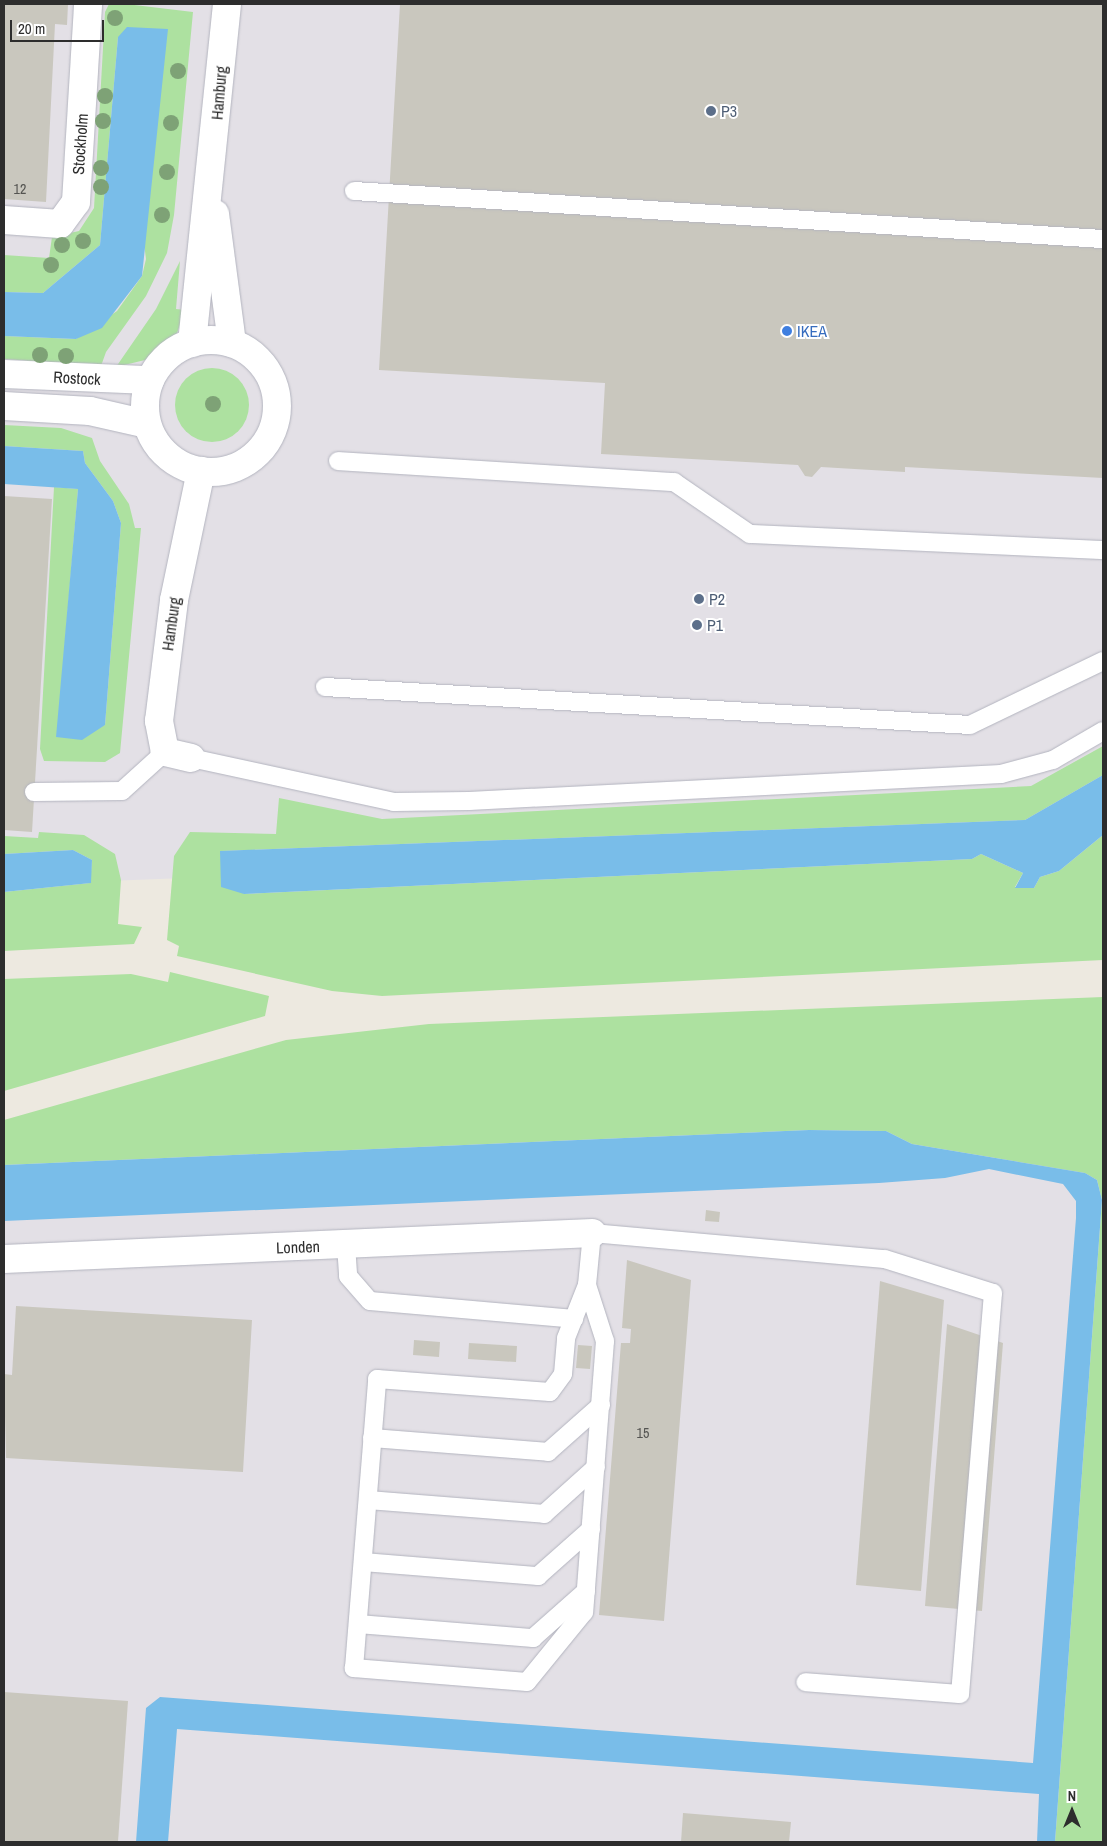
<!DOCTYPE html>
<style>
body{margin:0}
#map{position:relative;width:1107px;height:1846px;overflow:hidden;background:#ede9e0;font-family:"Archivo Narrow",sans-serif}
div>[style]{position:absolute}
.industrial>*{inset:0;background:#e3e0e6}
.green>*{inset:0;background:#ade1a0}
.round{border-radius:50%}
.water>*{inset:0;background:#79bde9}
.building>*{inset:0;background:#c9c7be}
.roads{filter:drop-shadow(0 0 1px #b3b4bf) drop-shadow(0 0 1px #b3b4bf)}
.service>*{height:18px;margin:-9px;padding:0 9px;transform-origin:9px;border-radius:9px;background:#fff}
.minor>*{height:28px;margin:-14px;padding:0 14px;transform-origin:14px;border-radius:14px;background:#fff}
.minor>.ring{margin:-14px;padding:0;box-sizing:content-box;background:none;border:28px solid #fff;border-radius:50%}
.trees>*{width:16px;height:16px;margin:-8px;border-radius:50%;background:#7ea276}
.dots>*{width:14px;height:14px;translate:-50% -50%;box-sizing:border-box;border:2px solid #fff;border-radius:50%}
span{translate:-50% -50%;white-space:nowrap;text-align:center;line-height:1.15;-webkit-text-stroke:4px #fff;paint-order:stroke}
.number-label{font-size:14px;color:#545451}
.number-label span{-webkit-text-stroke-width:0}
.street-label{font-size:16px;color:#2d2d2d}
.service-label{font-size:16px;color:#4e5e75}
.left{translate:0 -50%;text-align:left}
.shop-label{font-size:16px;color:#366cbe}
.frame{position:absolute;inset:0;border:5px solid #2d2d2d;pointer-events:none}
.north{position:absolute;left:1047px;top:1786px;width:50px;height:50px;-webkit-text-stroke:4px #fff;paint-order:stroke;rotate:0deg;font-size:14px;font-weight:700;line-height:20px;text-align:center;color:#2d2d2d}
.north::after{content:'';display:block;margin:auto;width:18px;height:22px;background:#2d2d2d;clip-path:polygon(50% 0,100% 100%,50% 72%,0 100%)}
.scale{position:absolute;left:10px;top:20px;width:94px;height:22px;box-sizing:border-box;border:2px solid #2d2d2d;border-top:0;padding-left:6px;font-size:15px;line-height:18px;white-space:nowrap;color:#2d2d2d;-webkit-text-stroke:4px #fff;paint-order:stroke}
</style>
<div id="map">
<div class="industrial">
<i style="clip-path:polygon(4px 4px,1103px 4px,1103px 810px,1046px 845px,4px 885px)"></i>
<i style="clip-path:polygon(1096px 1155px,1048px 1842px,4px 1842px,4px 1202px)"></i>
</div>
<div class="green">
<i style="clip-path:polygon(126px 4px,193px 12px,174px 215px,167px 253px,146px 296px,106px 352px,101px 366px,4px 359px,4px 336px,76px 339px,117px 311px,142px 276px,146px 259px,118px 37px,100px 245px,43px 293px,4px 292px,4px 255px,49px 258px,52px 237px,79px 231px,94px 208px,105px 12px,109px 4px)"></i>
<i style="clip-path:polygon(180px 261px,176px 309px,185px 310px,177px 333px,145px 360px,116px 367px,156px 309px)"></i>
<i class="round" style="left:175px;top:368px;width:74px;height:74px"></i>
<i style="clip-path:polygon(4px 425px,61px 428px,92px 438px,100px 461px,129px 504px,135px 528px,141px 528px,120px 753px,105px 762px,44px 761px,40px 749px,54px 487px,78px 489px,57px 737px,105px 725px,121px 523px,113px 501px,85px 463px,83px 451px,4px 446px)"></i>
<i style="clip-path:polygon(1103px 746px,1103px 775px,1025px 820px,221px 851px,244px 894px,972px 859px,981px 854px,1023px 873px,1015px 887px,1034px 888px,1040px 877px,1059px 871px,1103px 835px,1103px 960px,382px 996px,332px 991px,177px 956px,179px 946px,167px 940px,174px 856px,190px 832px,276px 834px,279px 798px,382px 819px,1031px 786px)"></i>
<i style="clip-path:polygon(39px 832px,84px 835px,115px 854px,121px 880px,118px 924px,142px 927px,134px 944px,4px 951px,4px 892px,90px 883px,92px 860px,73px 850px,4px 854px,4px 836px,38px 838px)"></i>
<i style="clip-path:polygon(170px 972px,269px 996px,265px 1016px,4px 1091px,4px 979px,131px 974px,168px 982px)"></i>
<i style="clip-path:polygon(1103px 997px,1103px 1842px,1055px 1842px,1102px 1200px,1097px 1180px,1085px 1173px,912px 1144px,886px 1131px,809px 1130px,4px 1165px,4px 1120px,286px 1040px,429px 1024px)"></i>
</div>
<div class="water">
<i style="clip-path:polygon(127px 27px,168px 29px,142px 276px,102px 328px,76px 339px,4px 336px,4px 292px,43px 293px,100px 245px,118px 37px)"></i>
<i style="clip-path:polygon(4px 446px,83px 451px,85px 463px,113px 501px,121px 523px,105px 725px,82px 740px,56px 737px,78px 489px,4px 484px)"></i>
<i style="clip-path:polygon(1103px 775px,1103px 835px,1059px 871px,1040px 877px,1034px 888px,1015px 888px,1023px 873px,981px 854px,972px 859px,244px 894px,221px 887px,220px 851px,1025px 820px)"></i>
<i style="clip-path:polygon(73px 850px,92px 860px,91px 883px,4px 892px,4px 854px)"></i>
<i style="clip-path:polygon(809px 1130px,886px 1131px,912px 1144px,1085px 1173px,1097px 1180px,1102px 1200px,1055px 1842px,1037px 1842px,1039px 1794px,177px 1729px,168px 1842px,136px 1842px,146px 1708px,160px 1697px,1033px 1763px,1076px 1218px,1076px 1201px,1063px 1184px,989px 1169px,945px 1178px,879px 1183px,4px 1221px,4px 1165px)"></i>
</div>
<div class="building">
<i style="clip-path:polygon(4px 4px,68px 4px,67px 25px,55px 24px,46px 202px,4px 199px)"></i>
<i style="clip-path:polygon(400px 4px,1103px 4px,1103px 478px,905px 467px,905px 472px,821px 467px,812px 477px,805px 476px,798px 465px,601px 454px,605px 383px,379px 370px)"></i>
<i style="clip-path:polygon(4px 496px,52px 499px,32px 832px,4px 830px)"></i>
<i style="clip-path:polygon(706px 1210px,720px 1212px,719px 1222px,705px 1221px)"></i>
<i style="clip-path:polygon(627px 1260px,691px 1280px,664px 1621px,599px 1615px,621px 1343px,630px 1343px,631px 1329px,622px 1328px)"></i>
<i style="clip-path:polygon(880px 1281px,944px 1300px,921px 1591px,856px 1585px)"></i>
<i style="clip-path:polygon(16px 1306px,252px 1320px,243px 1472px,6px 1458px,4px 1374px,12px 1375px)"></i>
<i style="clip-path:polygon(947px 1324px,1003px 1343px,982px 1611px,925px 1606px)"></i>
<i style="clip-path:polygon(414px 1340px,440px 1342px,439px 1357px,413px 1355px)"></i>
<i style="clip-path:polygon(469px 1343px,517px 1346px,516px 1362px,468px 1359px)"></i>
<i style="clip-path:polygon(578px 1345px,592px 1346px,590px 1369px,576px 1368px)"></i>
<i style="clip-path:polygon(4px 1692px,128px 1701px,118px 1842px,4px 1842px)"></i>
<i style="clip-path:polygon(683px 1813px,791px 1822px,789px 1842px,681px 1842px)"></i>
</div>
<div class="roads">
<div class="service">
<i style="left:354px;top:191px;width:751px;rotate:3.67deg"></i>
<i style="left:338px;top:461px;width:337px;rotate:3.6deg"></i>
<i style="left:674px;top:482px;width:92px;rotate:34.4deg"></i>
<i style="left:750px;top:534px;width:353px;rotate:2.6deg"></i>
<i style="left:325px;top:687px;width:646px;rotate:3.37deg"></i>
<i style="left:970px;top:725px;width:148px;rotate:-25.7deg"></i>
<i style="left:191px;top:758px;width:208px;rotate:12.2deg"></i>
<i style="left:394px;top:802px;width:75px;rotate:-0.8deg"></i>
<i style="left:469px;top:801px;width:533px;rotate:-2.91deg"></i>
<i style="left:1001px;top:774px;width:54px;rotate:-15.1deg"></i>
<i style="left:1053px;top:760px;width:58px;rotate:-30.1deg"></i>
<i style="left:34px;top:792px;width:88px;rotate:-0.7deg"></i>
<i style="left:122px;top:791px;width:58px;rotate:-42.2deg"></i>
<i style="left:346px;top:1245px;width:31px;rotate:86deg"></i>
<i style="left:348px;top:1276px;width:33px;rotate:49deg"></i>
<i style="left:370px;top:1301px;width:205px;rotate:5deg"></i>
<i style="left:587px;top:1285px;width:59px;rotate:72.2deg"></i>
<i style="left:605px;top:1341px;width:272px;rotate:94.4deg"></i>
<i style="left:584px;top:1612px;width:90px;rotate:129.2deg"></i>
<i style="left:527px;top:1682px;width:174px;rotate:-175.4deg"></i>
<i style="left:354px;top:1668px;width:290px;rotate:-85.4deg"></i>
<i style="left:377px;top:1379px;width:173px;rotate:4.3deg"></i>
<i style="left:550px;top:1392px;width:22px;rotate:-54deg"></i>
<i style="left:563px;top:1374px;width:36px;rotate:-85deg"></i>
<i style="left:566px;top:1338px;width:57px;rotate:-68.4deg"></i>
<i style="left:587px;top:1285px;width:52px;rotate:-84.5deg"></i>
<i style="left:592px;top:1233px;width:294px;rotate:5.1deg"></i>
<i style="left:885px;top:1259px;width:113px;rotate:17.5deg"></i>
<i style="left:993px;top:1293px;width:402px;rotate:94.7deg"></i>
<i style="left:960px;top:1694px;width:155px;rotate:-175.6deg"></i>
<i style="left:372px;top:1438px;width:177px;rotate:4.5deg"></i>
<i style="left:548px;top:1452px;width:71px;rotate:-41.6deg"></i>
<i style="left:368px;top:1500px;width:177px;rotate:4.5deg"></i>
<i style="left:544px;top:1514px;width:70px;rotate:-42.1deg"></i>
<i style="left:363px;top:1562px;width:176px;rotate:4.6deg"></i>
<i style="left:538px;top:1576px;width:71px;rotate:-41.6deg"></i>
<i style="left:358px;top:1624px;width:176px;rotate:4.6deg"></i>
<i style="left:533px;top:1638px;width:71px;rotate:-41.6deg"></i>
</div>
<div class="minor">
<i style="left:215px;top:214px;width:130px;rotate:82.5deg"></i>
<i style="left:4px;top:220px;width:56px;rotate:4.1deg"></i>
<i style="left:60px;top:224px;width:27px;rotate:-54deg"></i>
<i style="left:76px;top:202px;width:198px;rotate:-86.5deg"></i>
<i class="ring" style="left:145px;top:340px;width:104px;height:104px"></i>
<i style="left:192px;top:343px;width:341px;rotate:-84.1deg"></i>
<i style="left:4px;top:374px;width:146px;rotate:2.4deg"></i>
<i style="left:4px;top:406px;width:86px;rotate:3.3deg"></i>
<i style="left:90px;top:411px;width:58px;rotate:12.8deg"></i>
<i style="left:191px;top:758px;width:27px;rotate:-167deg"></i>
<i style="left:165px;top:752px;width:32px;rotate:-101deg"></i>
<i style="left:159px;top:721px;width:122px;rotate:-82.9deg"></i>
<i style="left:174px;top:600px;width:132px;rotate:-78.2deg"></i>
<i style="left:4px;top:1259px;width:589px;rotate:-2.53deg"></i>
</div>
</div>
<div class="trees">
<i style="left:115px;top:18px"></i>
<i style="left:178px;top:71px"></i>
<i style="left:105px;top:96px"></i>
<i style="left:103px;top:121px"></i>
<i style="left:171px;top:123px"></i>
<i style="left:101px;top:168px"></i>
<i style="left:167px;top:172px"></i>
<i style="left:101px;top:187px"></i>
<i style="left:162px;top:215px"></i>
<i style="left:83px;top:241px"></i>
<i style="left:62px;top:245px"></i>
<i style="left:51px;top:265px"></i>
<i style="left:40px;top:355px"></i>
<i style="left:66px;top:356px"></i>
<i style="left:213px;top:404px"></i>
</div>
<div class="dots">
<i style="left:711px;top:111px;background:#5c6f8a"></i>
<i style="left:787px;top:331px;background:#3f7fe0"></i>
<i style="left:699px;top:599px;background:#5c6f8a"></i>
<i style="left:697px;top:625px;background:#5c6f8a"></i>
</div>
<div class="number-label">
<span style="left:20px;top:189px">12</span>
<span style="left:643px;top:1433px">15</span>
</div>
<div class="street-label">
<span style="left:219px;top:93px;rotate:-85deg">Hamburg</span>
<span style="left:80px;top:144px;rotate:-86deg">Stockholm</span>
<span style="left:77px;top:378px;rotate:3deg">Rostock</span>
<span style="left:171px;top:624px;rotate:-82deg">Hamburg</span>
<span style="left:298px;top:1247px;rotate:-2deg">Londen</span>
</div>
<div class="service-label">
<span class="left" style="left:721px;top:111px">P3</span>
<span class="left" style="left:709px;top:599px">P2</span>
<span class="left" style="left:707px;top:625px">P1</span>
</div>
<div class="shop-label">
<span class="left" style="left:797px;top:331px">IKEA</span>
</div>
<div class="frame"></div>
<div class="north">N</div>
<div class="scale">20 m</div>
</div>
